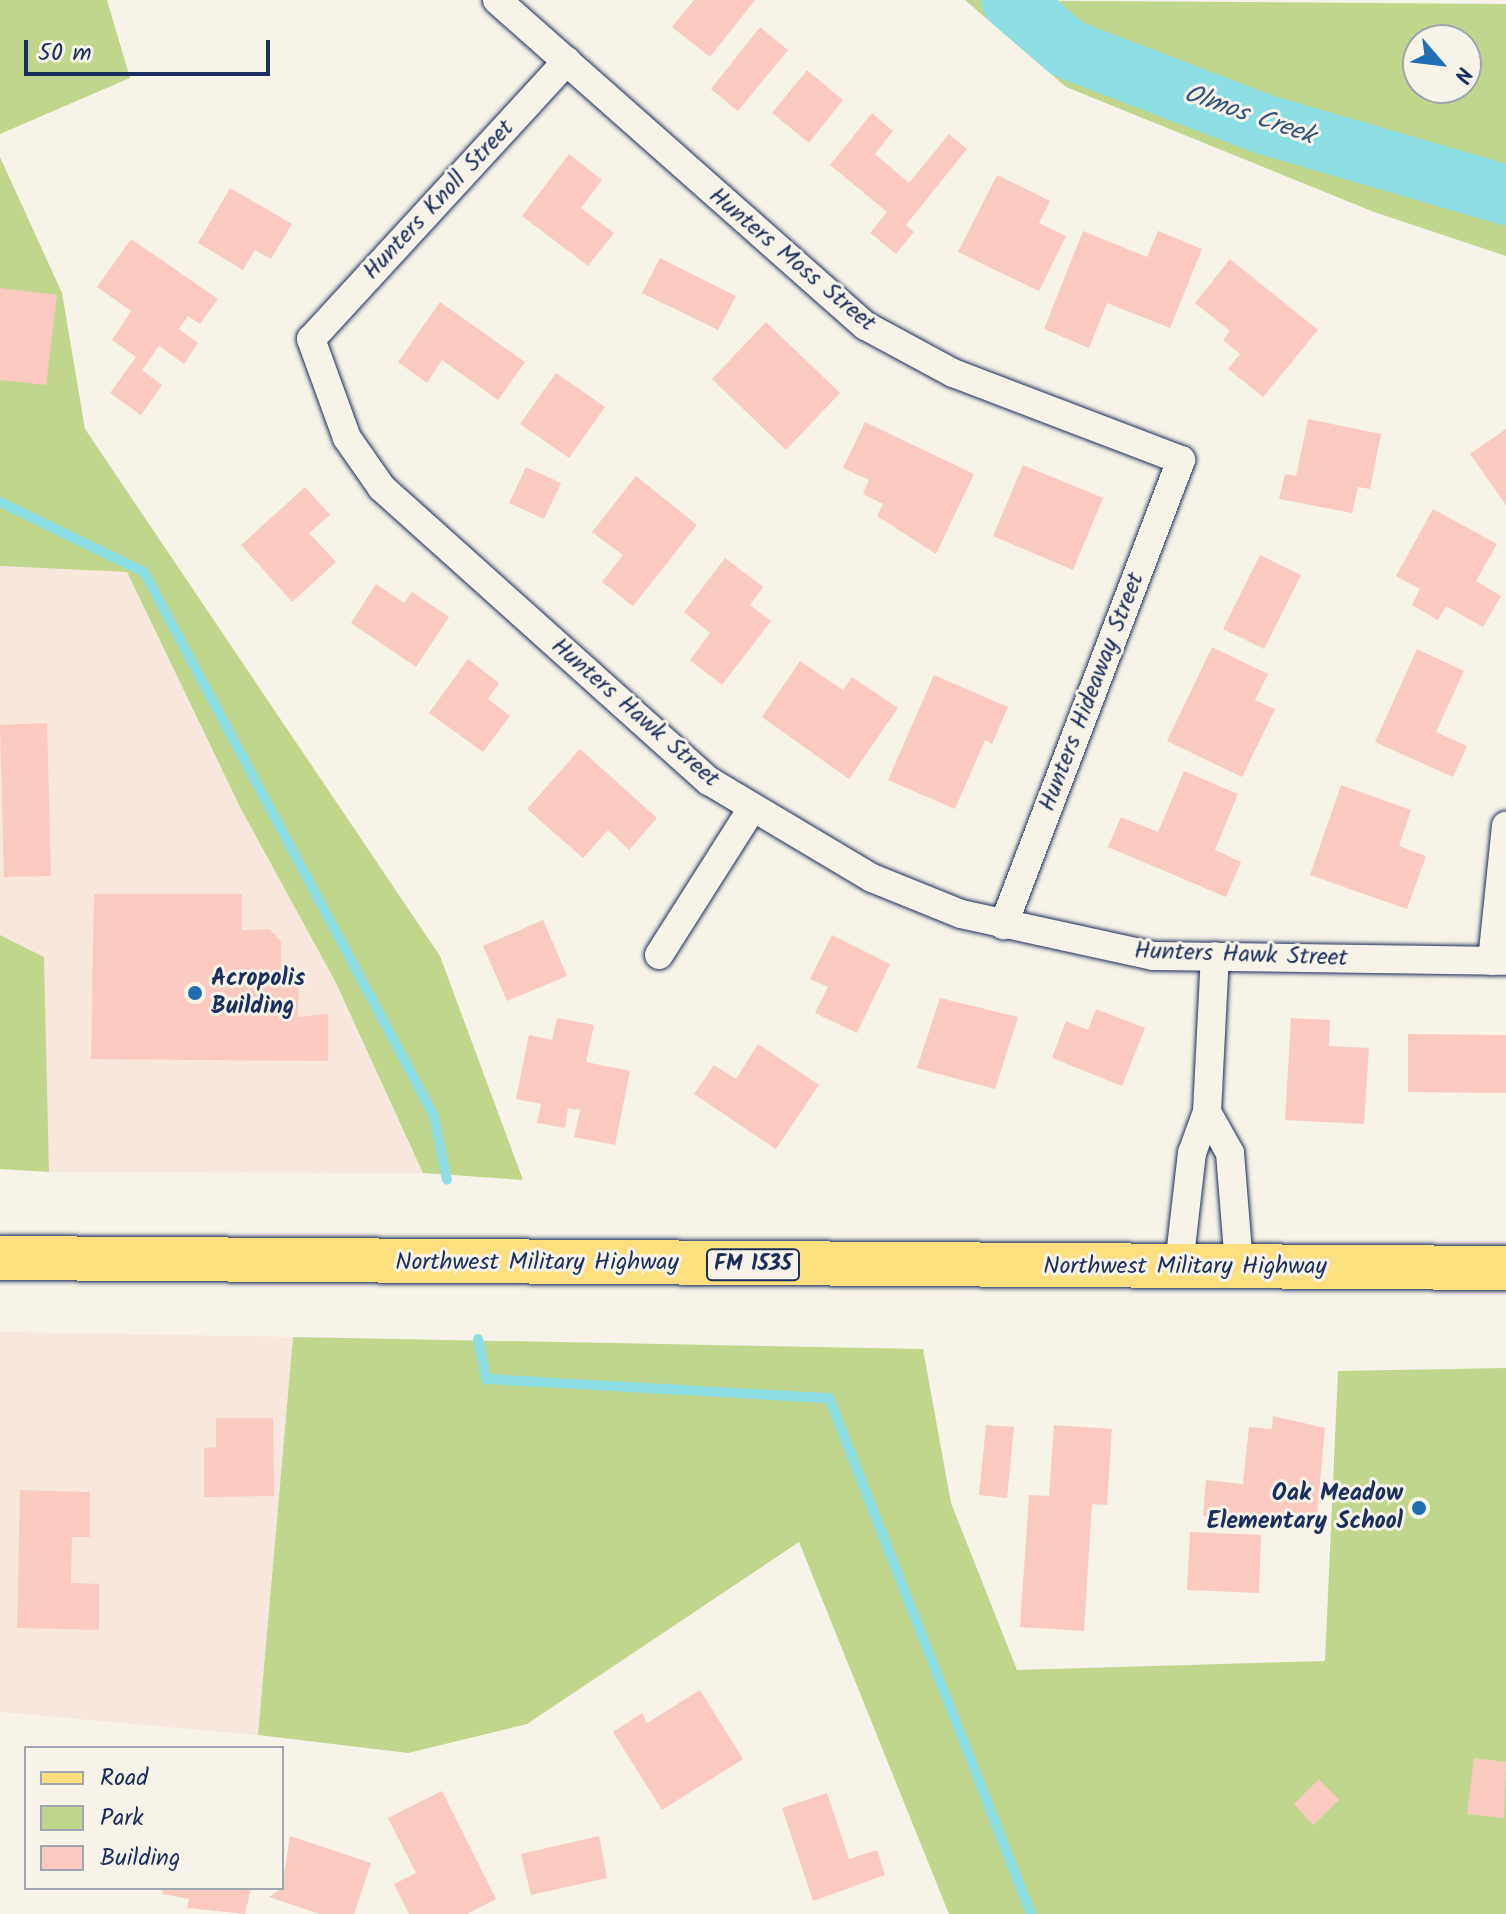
<!DOCTYPE html>
<style>
body{margin:0}
#map{position:relative;width:1506px;height:1914px;overflow:hidden;background:#f7f3e8;font-family:Kalam,sans-serif}
div>[style]{position:absolute}
.built>*{inset:0;background:#f8e7dc}
.green>*{inset:0;background:#c0d68c}
.stream>*{height:10px;margin:-5px;padding:0 5px;transform-origin:5px;border-radius:5px;background:#8edfe4}
.river>*{height:60px;margin:-30px;padding:0 30px;transform-origin:30px;border-radius:30px;background:#8edfe4}
.building>*{inset:0;background:#facac1}
.roads{filter:drop-shadow(0 0 2px #1b2f5e) drop-shadow(0 0 2px #1b2f5e)}
.minor>*{height:28px;margin:-14px;padding:0 14px;transform-origin:14px;border-radius:14px;background:#f7f3e8}
.primary>*{height:44px;margin:-22px;padding:0 22px;transform-origin:22px;border-radius:22px;background:#fce080}
.dots>*{width:22px;height:22px;translate:-50% -50%;box-sizing:border-box;border:4px solid #f7f3e8;border-radius:50%}
span{translate:-50% -50%;white-space:nowrap;text-align:center;line-height:1.15;-webkit-text-stroke:6px #f7f3e8;paint-order:stroke}
.shield-label span{padding:2px 6px;background:#f7f3e8;border:2px solid;border-radius:6px;-webkit-text-stroke-width:0}
.shield-label{font-size:22px;color:#1b2f5e;font-weight:700}
.street-label{font-size:24px;color:#1b2f5e}
.poi-label{font-size:24px;color:#1b2f5e;font-weight:700}
.left{translate:0 -50%;text-align:left}
.right{translate:-100% -50%;text-align:right}
.water-label{font-size:26px;color:#325279;font-style:italic}
.legend{position:absolute;left:24px;top:1746px;width:260px;height:144px;box-sizing:border-box;background:#f7f3e8;border:2px solid #9fa5b1;margin:0;padding:10px 14px;list-style:none;font-size:24px;color:#1b2f5e}
.legend li{display:flex;align-items:center;gap:16px;height:40px}
.legend b{width:40px;border:2px solid #9fa5b1}
.north{position:absolute;left:1402px;top:24px;width:80px;height:80px;box-sizing:border-box;background:#f7f3e8;border:2px solid #9fa5b1;border-radius:50%;rotate:118deg;font-size:22px;font-weight:700;line-height:32px;text-align:center;color:#1b2f5e}
.north::after{content:'';display:block;margin:auto;width:28px;height:36px;background:#1f6fb2;clip-path:polygon(50% 0,100% 100%,50% 72%,0 100%)}
.scale{position:absolute;left:24px;top:40px;width:246px;height:36px;box-sizing:border-box;border:4px solid #1b2f5e;border-top:0;padding-left:10px;font-size:24px;line-height:28px;white-space:nowrap;color:#1b2f5e;-webkit-text-stroke:6px #f7f3e8;paint-order:stroke}
</style>
<div id="map">
<div class="built">
<i style="clip-path:polygon(0 566px,127px 572px,240px 807px,335px 981px,423px 1173px,49px 1172px,44px 957px,0 935px)"></i>
<i style="clip-path:polygon(0 1332px,293px 1337px,258px 1735px,0 1712px)"></i>
</div>
<div class="green">
<i style="clip-path:polygon(0 0,107px 0,130px 78px,0 134px)"></i>
<i style="clip-path:polygon(evenodd,965px 0,1506px 4px,1506px 256px,1374px 212px,1066px 87px,965px 0,1418px 40px,1466px 40px,1466px 88px,1418px 88px,1418px 40px)"></i>
<i style="clip-path:polygon(0 157px,62px 293px,85px 429px,440px 956px,523px 1180px,423px 1173px,335px 981px,240px 807px,127px 572px,0 566px)"></i>
<i style="clip-path:polygon(0 935px,44px 957px,49px 1172px,0 1169px)"></i>
<i style="clip-path:polygon(293px 1337px,923px 1349px,951px 1503px,1017px 1670px,1325px 1661px,1338px 1371px,1506px 1368px,1506px 1914px,949px 1914px,799px 1542px,527px 1724px,408px 1753px,258px 1735px)"></i>
</div>
<div class="stream">
<i style="left:0;top:502px;width:160px;rotate:25.9deg"></i>
<i style="left:144px;top:572px;width:614px;rotate:61.93deg"></i>
<i style="left:433px;top:1114px;width:67px;rotate:78deg"></i>
<i style="left:478px;top:1339px;width:41px;rotate:78.7deg"></i>
<i style="left:486px;top:1379px;width:344px;rotate:3.2deg"></i>
<i style="left:829px;top:1398px;width:554px;rotate:68.62deg"></i>
</div>
<div class="river">
<i style="left:1011px;top:0;width:75px;rotate:40.7deg"></i>
<i style="left:1068px;top:49px;width:209px;rotate:21deg"></i>
<i style="left:1263px;top:124px;width:253px;rotate:16.3deg"></i>
</div>
<div class="building">
<i style="clip-path:polygon(694px 0,755px 0,710px 57px,672px 27px)"></i>
<i style="clip-path:polygon(760px 27px,788px 50px,738px 111px,711px 89px)"></i>
<i style="clip-path:polygon(807px 70px,843px 100px,809px 143px,772px 113px)"></i>
<i style="clip-path:polygon(872px 113px,893px 131px,875px 154px,909px 183px,949px 134px,967px 149px,906px 225px,914px 232px,896px 254px,870px 233px,887px 212px,830px 165px)"></i>
<i style="clip-path:polygon(569px 154px,602px 180px,581px 208px,614px 233px,588px 266px,522px 216px)"></i>
<i style="clip-path:polygon(997px 175px,1050px 201px,1039px 223px,1066px 236px,1039px 291px,958px 252px)"></i>
<i style="clip-path:polygon(230px 188px,292px 224px,271px 259px,255px 250px,243px 270px,198px 243px)"></i>
<i style="clip-path:polygon(1083px 231px,1147px 257px,1158px 231px,1202px 249px,1170px 328px,1107px 303px,1089px 348px,1044px 329px)"></i>
<i style="clip-path:polygon(131px 239px,218px 299px,200px 324px,188px 316px,179px 329px,198px 343px,184px 364px,159px 346px,142px 370px,162px 385px,141px 415px,110px 393px,136px 357px,112px 340px,131px 311px,97px 287px)"></i>
<i style="clip-path:polygon(660px 258px,736px 296px,718px 330px,642px 293px)"></i>
<i style="clip-path:polygon(1230px 259px,1318px 330px,1263px 397px,1228px 369px,1240px 354px,1223px 340px,1230px 331px,1195px 303px)"></i>
<i style="clip-path:polygon(0 288px,57px 295px,46px 385px,0 380px)"></i>
<i style="clip-path:polygon(440px 302px,525px 362px,498px 400px,442px 360px,427px 383px,398px 362px)"></i>
<i style="clip-path:polygon(766px 322px,840px 393px,786px 450px,712px 379px)"></i>
<i style="clip-path:polygon(556px 373px,605px 407px,569px 458px,520px 424px)"></i>
<i style="clip-path:polygon(1308px 419px,1381px 434px,1370px 489px,1358px 487px,1352px 513px,1279px 499px,1285px 474px,1296px 476px)"></i>
<i style="clip-path:polygon(865px 422px,974px 474px,936px 554px,877px 516px,883px 504px,863px 494px,869px 480px,843px 468px)"></i>
<i style="clip-path:polygon(1506px 429px,1506px 505px,1470px 454px)"></i>
<i style="clip-path:polygon(1023px 465px,1103px 498px,1073px 570px,993px 536px)"></i>
<i style="clip-path:polygon(526px 467px,561px 483px,544px 519px,509px 503px)"></i>
<i style="clip-path:polygon(636px 476px,697px 525px,633px 606px,602px 582px,623px 555px,592px 532px)"></i>
<i style="clip-path:polygon(305px 487px,330px 515px,309px 533px,336px 562px,292px 602px,241px 545px)"></i>
<i style="clip-path:polygon(1433px 509px,1497px 544px,1476px 581px,1501px 596px,1483px 627px,1446px 606px,1438px 620px,1412px 605px,1420px 589px,1396px 576px)"></i>
<i style="clip-path:polygon(1260px 555px,1301px 575px,1264px 649px,1223px 629px)"></i>
<i style="clip-path:polygon(725px 558px,763px 587px,750px 605px,771px 621px,722px 685px,690px 660px,710px 633px,684px 612px)"></i>
<i style="clip-path:polygon(376px 584px,404px 603px,412px 592px,449px 617px,416px 667px,351px 623px)"></i>
<i style="clip-path:polygon(1212px 647px,1268px 674px,1255px 700px,1275px 709px,1242px 777px,1167px 741px)"></i>
<i style="clip-path:polygon(1417px 649px,1464px 671px,1436px 732px,1467px 746px,1453px 777px,1375px 742px)"></i>
<i style="clip-path:polygon(468px 659px,499px 683px,488px 699px,510px 716px,483px 752px,429px 713px)"></i>
<i style="clip-path:polygon(800px 661px,843px 690px,852px 677px,898px 708px,849px 779px,762px 717px)"></i>
<i style="clip-path:polygon(934px 675px,1008px 707px,992px 744px,985px 740px,955px 809px,888px 780px)"></i>
<i style="clip-path:polygon(47px 723px,51px 876px,4px 877px,0 725px)"></i>
<i style="clip-path:polygon(580px 749px,657px 818px,629px 850px,608px 830px,583px 858px,527px 809px)"></i>
<i style="clip-path:polygon(1184px 771px,1238px 794px,1215px 850px,1241px 862px,1226px 897px,1108px 847px,1121px 817px,1158px 832px)"></i>
<i style="clip-path:polygon(1341px 785px,1411px 810px,1399px 846px,1426px 856px,1407px 909px,1310px 875px)"></i>
<i style="clip-path:polygon(94px 894px,242px 894px,242px 930px,270px 929px,281px 942px,281px 970px,299px 969px,298px 1017px,328px 1014px,328px 1061px,91px 1059px)"></i>
<i style="clip-path:polygon(543px 920px,567px 976px,507px 1001px,483px 946px)"></i>
<i style="clip-path:polygon(832px 935px,890px 964px,857px 1033px,815px 1013px,828px 987px,810px 979px)"></i>
<i style="clip-path:polygon(940px 998px,1018px 1017px,995px 1089px,917px 1068px)"></i>
<i style="clip-path:polygon(1096px 1009px,1145px 1028px,1122px 1086px,1052px 1058px,1066px 1021px,1088px 1030px)"></i>
<i style="clip-path:polygon(557px 1018px,594px 1025px,586px 1062px,630px 1071px,615px 1145px,574px 1137px,580px 1110px,568px 1108px,565px 1128px,537px 1123px,541px 1104px,516px 1099px,529px 1035px,552px 1040px)"></i>
<i style="clip-path:polygon(1291px 1018px,1330px 1020px,1329px 1046px,1369px 1048px,1364px 1124px,1285px 1120px)"></i>
<i style="clip-path:polygon(1408px 1034px,1506px 1035px,1506px 1093px,1408px 1092px)"></i>
<i style="clip-path:polygon(758px 1044px,819px 1085px,776px 1149px,694px 1094px,714px 1065px,736px 1079px)"></i>
<i style="clip-path:polygon(1273px 1416px,1325px 1428px,1316px 1527px,1203px 1516px,1206px 1480px,1243px 1484px,1249px 1427px,1272px 1429px)"></i>
<i style="clip-path:polygon(216px 1418px,273px 1418px,274px 1496px,204px 1497px,204px 1448px,216px 1447px)"></i>
<i style="clip-path:polygon(986px 1425px,1014px 1427px,1007px 1498px,979px 1495px)"></i>
<i style="clip-path:polygon(1054px 1425px,1112px 1429px,1107px 1505px,1092px 1504px,1084px 1631px,1020px 1627px,1029px 1495px,1049px 1496px)"></i>
<i style="clip-path:polygon(20px 1490px,90px 1492px,90px 1537px,72px 1537px,71px 1583px,99px 1584px,99px 1630px,17px 1628px)"></i>
<i style="clip-path:polygon(1190px 1532px,1261px 1535px,1259px 1593px,1187px 1590px)"></i>
<i style="clip-path:polygon(700px 1690px,743px 1759px,662px 1810px,613px 1732px,642px 1713px,647px 1723px)"></i>
<i style="clip-path:polygon(1474px 1758px,1506px 1762px,1504px 1818px,1467px 1814px)"></i>
<i style="clip-path:polygon(1319px 1779px,1339px 1800px,1313px 1825px,1294px 1804px)"></i>
<i style="clip-path:polygon(442px 1791px,496px 1899px,467px 1914px,409px 1914px,394px 1884px,416px 1873px,388px 1818px)"></i>
<i style="clip-path:polygon(827px 1793px,849px 1859px,877px 1850px,885px 1875px,813px 1901px,782px 1808px)"></i>
<i style="clip-path:polygon(290px 1836px,371px 1863px,354px 1914px,320px 1914px,269px 1897px,282px 1888px)"></i>
<i style="clip-path:polygon(599px 1836px,607px 1878px,531px 1895px,521px 1854px)"></i>
<i style="clip-path:polygon(163px 1888px,251px 1888px,245px 1914px,187px 1908px,189px 1899px,162px 1894px)"></i>
</div>
<div class="roads">
<div class="minor">
<i style="left:497px;top:0;width:492px;rotate:41.5deg"></i>
<i style="left:866px;top:326px;width:99px;rotate:28.4deg"></i>
<i style="left:953px;top:373px;width:244px;rotate:20.9deg"></i>
<i style="left:1181px;top:460px;width:498px;rotate:110.9deg"></i>
<i style="left:567px;top:61px;width:378px;rotate:132.6deg"></i>
<i style="left:311px;top:339px;width:105px;rotate:70deg"></i>
<i style="left:347px;top:438px;width:61px;rotate:55deg"></i>
<i style="left:382px;top:488px;width:439px;rotate:41.9deg"></i>
<i style="left:709px;top:781px;width:190px;rotate:30.8deg"></i>
<i style="left:872px;top:878px;width:96px;rotate:22deg"></i>
<i style="left:961px;top:914px;width:197px;rotate:12.3deg"></i>
<i style="left:1153px;top:956px;width:353px;rotate:0.8deg"></i>
<i style="left:659px;top:955px;width:172px;rotate:-57.6deg"></i>
<i style="left:1492px;top:961px;width:136px;rotate:-84.1deg"></i>
<i style="left:1207px;top:1112px;width:47px;rotate:60.7deg"></i>
<i style="left:1230px;top:1153px;width:113px;rotate:85.4deg"></i>
<i style="left:1179px;top:1265px;width:113px;rotate:-83.4deg"></i>
<i style="left:1192px;top:1153px;width:44px;rotate:-69.9deg"></i>
<i style="left:1207px;top:1112px;width:156px;rotate:-87.1deg"></i>
</div>
<div class="primary">
<i style="left:0;top:1258px;width:1506px;rotate:0.38deg"></i>
</div>
</div>
<div class="dots">
<i style="left:195px;top:993px;background:#1f6fb2"></i>
<i style="left:1419px;top:1508px;background:#1f6fb2"></i>
</div>
<div class="shield-label">
<span style="left:753px;top:1265px">FM 1535</span>
</div>
<div class="street-label">
<span style="left:439px;top:200px;rotate:-47deg">Hunters Knoll Street</span>
<span style="left:792px;top:260px;rotate:40deg">Hunters Moss Street</span>
<span style="left:1092px;top:692px;rotate:-69deg">Hunters Hideaway Street</span>
<span style="left:635px;top:713px;rotate:41deg">Hunters Hawk Street</span>
<span style="left:1241px;top:955px;rotate:2deg">Hunters Hawk Street</span>
<span style="left:537px;top:1263px">Northwest Military Highway</span>
<span style="left:1185px;top:1267px">Northwest Military Highway</span>
</div>
<div class="poi-label">
<span class="left" style="left:211px;top:993px">Acropolis<br>Building</span>
<span class="right" style="left:1403px;top:1508px">Oak Meadow<br>Elementary School</span>
</div>
<div class="water-label">
<span style="left:1249px;top:116px;rotate:19deg">Olmos Creek</span>
</div>
<ul class="legend">
<li><b style="height:10px;background:#fce080"></b>Road</li>
<li><b style="height:22px;background:#c0d68c"></b>Park</li>
<li><b style="height:22px;background:#facac1"></b>Building</li>
</ul>
<div class="north">N</div>
<div class="scale">50 m</div>
</div>
